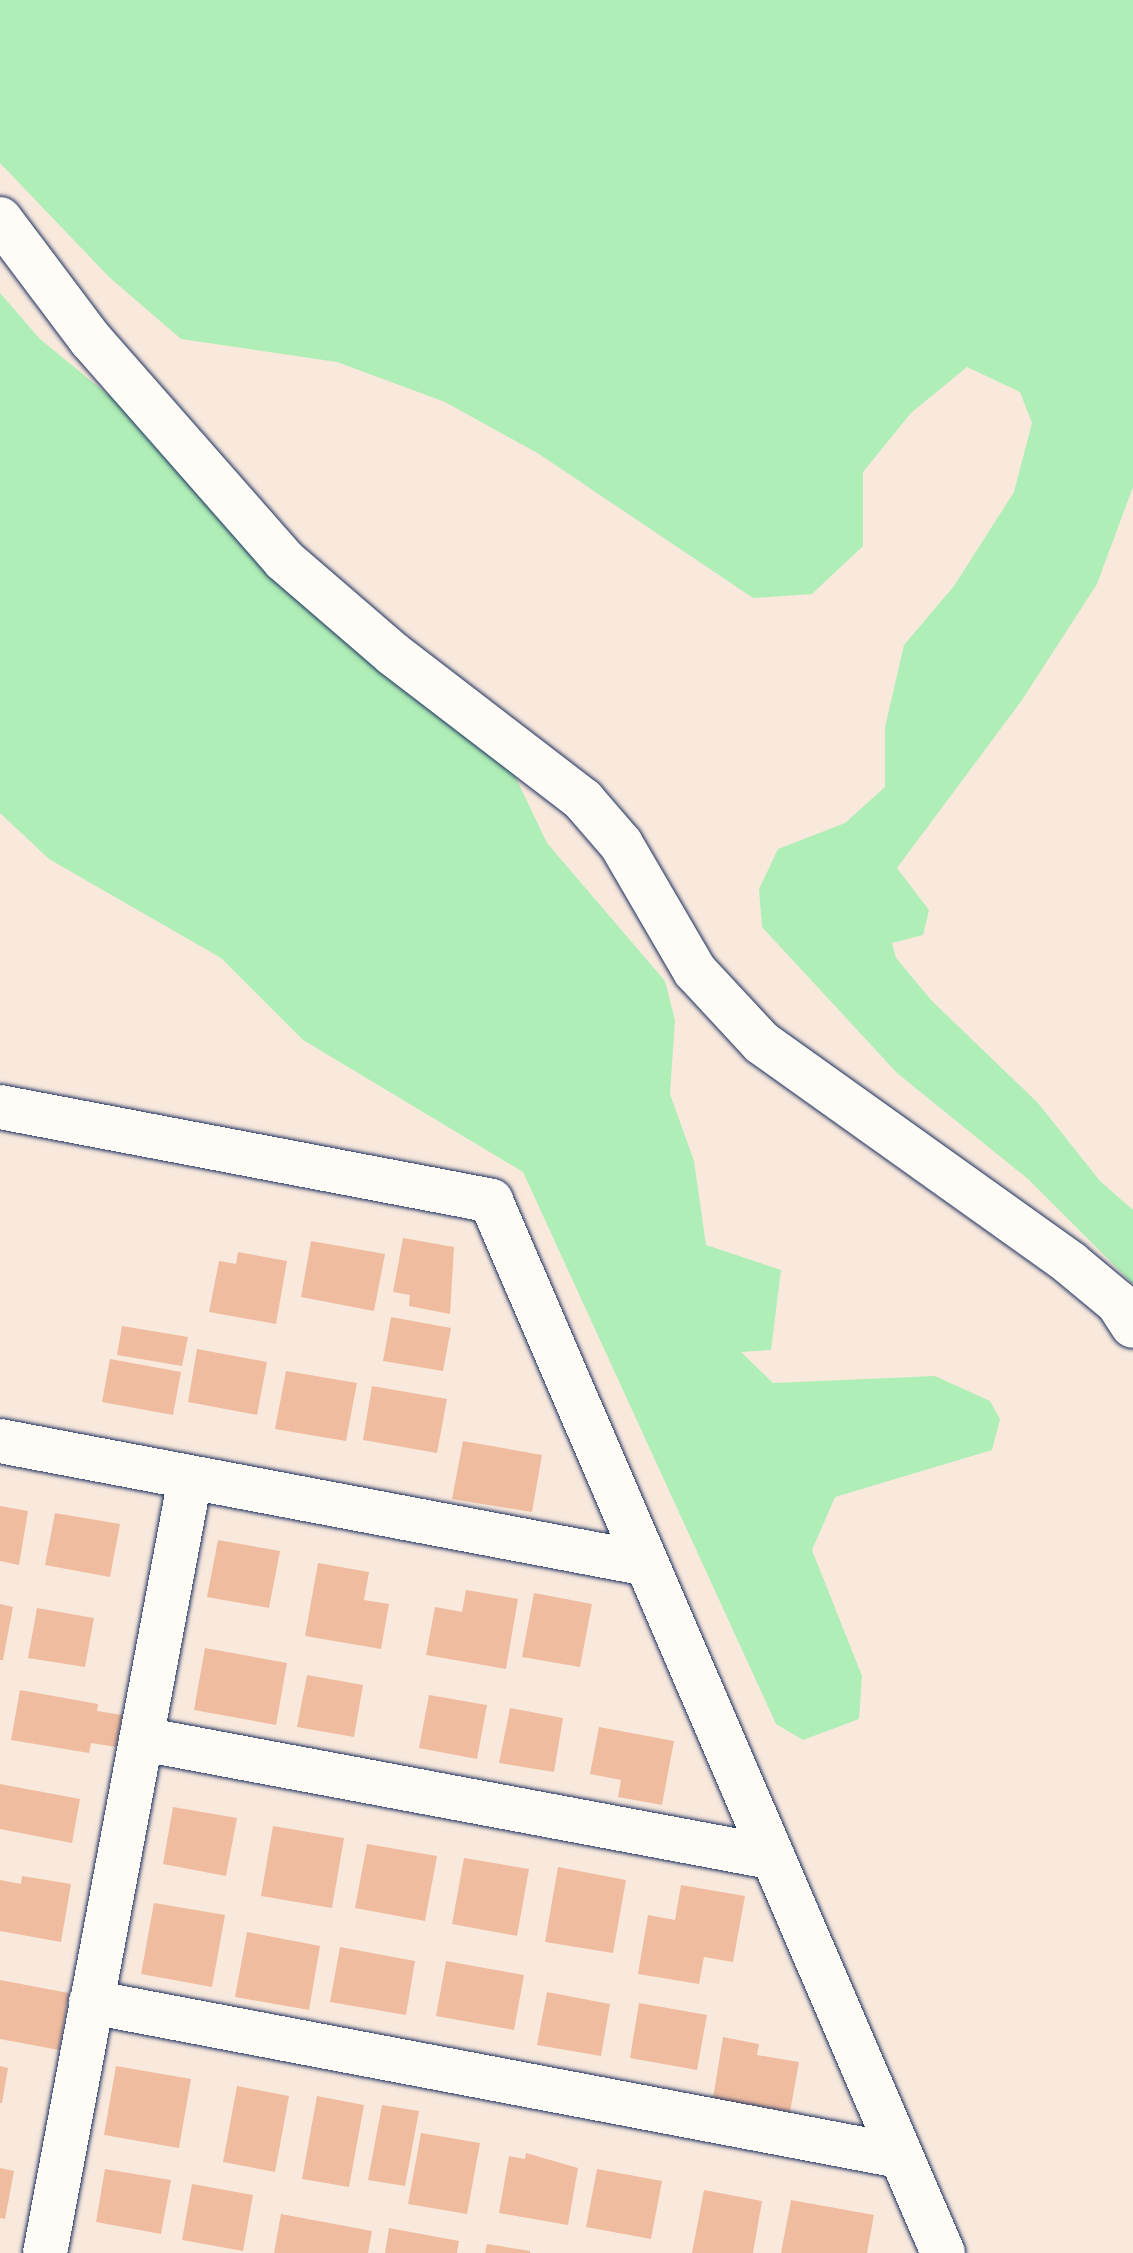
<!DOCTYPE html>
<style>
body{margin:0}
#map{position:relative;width:1133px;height:2253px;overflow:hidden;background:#f9e9dd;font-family:Mynerve,sans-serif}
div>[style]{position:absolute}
.green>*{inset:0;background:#afeeb6}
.building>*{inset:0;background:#efbca0}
.roads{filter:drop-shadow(0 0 2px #1b2f5e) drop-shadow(0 0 2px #1b2f5e)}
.minor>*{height:44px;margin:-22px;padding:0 22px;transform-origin:22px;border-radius:22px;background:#fdfcf7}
span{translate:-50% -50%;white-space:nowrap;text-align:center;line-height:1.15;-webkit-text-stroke:6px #fdfcf7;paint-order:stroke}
</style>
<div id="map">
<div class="green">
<i style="clip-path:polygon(0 0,1133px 0,1133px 487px,1097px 584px,1022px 700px,897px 868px,929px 910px,923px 935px,892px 943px,896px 958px,932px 1001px,1038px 1103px,1100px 1181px,1133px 1210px,1133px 1284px,1028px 1179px,897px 1073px,762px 927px,759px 889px,778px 849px,845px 823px,885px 787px,885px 727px,904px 645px,954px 586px,1014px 492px,1032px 423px,1020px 392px,967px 367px,911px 413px,863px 472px,863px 546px,812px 594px,753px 598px,539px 454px,445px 402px,337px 362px,181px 339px,109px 277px,0 163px)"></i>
<i style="clip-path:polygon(0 293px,40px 339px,411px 643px,515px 776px,547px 843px,665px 981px,675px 1020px,670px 1094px,694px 1161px,706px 1245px,781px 1270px,771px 1350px,741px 1352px,773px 1383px,935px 1376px,990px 1401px,1000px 1419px,992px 1450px,835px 1497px,812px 1550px,862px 1676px,859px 1719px,803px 1740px,776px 1724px,523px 1172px,303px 1040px,221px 958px,49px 859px,0 813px)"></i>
</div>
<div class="building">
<i style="clip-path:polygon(403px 1238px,454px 1247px,450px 1314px,409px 1306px,410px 1295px,393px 1292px)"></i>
<i style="clip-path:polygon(311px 1241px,385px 1254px,374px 1311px,301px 1297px)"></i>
<i style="clip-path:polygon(238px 1252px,287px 1261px,276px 1324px,209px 1312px,219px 1261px,236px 1264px)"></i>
<i style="clip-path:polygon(391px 1317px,451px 1328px,443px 1371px,383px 1361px)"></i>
<i style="clip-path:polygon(122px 1326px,188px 1337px,182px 1366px,117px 1355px)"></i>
<i style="clip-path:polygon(197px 1349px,267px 1362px,257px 1415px,188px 1402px)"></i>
<i style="clip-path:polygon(110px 1359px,181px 1372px,173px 1415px,102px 1402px)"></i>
<i style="clip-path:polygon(286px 1371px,357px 1383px,346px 1441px,275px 1429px)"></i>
<i style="clip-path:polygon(372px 1386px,447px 1399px,437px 1453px,363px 1440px)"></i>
<i style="clip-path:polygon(463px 1441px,542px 1455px,532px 1512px,452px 1499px)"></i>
<i style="clip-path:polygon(0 1506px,28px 1511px,19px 1565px,0 1561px)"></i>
<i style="clip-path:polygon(55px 1513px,120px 1524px,110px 1577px,45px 1565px)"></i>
<i style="clip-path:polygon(218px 1540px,280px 1551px,269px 1608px,207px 1597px)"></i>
<i style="clip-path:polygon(318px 1563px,369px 1572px,364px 1600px,389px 1604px,381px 1649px,305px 1636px)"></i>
<i style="clip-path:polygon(466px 1590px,518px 1599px,506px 1669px,426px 1655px,435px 1607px,462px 1612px)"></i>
<i style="clip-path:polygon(534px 1593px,592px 1604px,580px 1667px,522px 1657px)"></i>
<i style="clip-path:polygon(0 1604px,13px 1607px,3px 1660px,0 1660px)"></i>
<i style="clip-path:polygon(37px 1608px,94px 1618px,85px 1667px,28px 1658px)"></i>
<i style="clip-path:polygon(205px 1648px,287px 1663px,276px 1725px,194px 1710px)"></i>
<i style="clip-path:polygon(307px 1675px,363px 1685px,354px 1737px,297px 1727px)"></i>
<i style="clip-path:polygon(20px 1690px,98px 1704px,97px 1711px,122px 1715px,116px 1747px,91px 1743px,89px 1753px,11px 1740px)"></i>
<i style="clip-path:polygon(429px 1695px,487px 1705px,477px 1759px,419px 1748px)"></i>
<i style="clip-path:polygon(510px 1708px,563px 1718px,554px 1772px,499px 1763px)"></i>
<i style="clip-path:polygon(599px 1727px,674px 1741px,662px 1805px,618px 1797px,621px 1780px,590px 1774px)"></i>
<i style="clip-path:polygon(0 1784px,80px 1799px,72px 1843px,0 1829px)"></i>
<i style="clip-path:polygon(173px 1807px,237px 1818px,226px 1876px,163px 1864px)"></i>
<i style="clip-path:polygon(273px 1826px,344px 1838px,332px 1908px,261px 1896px)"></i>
<i style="clip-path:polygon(367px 1844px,437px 1856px,425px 1921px,355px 1908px)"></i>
<i style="clip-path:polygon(464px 1858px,529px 1869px,517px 1936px,452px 1924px)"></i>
<i style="clip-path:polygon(558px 1867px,626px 1880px,613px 1953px,545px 1942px)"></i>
<i style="clip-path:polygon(22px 1876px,71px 1884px,61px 1942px,0 1931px,0 1880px,21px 1884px)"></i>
<i style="clip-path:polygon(681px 1885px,745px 1896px,733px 1962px,704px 1957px,699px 1984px,638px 1974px,648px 1915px,675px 1920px)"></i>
<i style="clip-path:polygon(154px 1903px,225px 1915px,212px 1987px,141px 1974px)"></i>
<i style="clip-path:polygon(247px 1932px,320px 1946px,309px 2010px,235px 1997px)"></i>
<i style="clip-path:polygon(340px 1947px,415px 1961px,406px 2015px,330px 2002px)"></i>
<i style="clip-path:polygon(446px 1961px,524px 1975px,514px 2030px,436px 2016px)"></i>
<i style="clip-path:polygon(0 1980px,69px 1993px,59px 2050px,0 2039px)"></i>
<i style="clip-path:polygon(547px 1992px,610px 2004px,601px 2056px,537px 2045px)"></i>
<i style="clip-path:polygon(639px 2003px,707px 2015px,697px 2070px,630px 2058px)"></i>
<i style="clip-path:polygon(723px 2037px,759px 2044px,757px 2055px,799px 2062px,790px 2112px,713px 2098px)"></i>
<i style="clip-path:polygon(0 2066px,8px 2068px,2px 2103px,0 2103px)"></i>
<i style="clip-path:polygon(116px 2066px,191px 2079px,179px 2148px,104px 2135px)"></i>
<i style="clip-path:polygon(237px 2086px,289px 2096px,275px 2172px,223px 2162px)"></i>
<i style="clip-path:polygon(317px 2096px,364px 2105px,349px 2187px,302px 2179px)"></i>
<i style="clip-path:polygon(382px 2105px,419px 2111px,405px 2186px,368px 2180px)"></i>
<i style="clip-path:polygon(421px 2133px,480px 2143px,467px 2214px,408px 2204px)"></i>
<i style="clip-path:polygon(526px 2153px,578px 2168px,568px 2225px,499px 2213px,509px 2156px,525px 2159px)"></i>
<i style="clip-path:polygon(0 2168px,14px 2171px,5px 2219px,0 2218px)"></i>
<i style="clip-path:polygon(105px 2169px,171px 2180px,161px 2234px,96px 2222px)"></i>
<i style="clip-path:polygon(597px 2169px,662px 2181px,651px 2239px,586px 2227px)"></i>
<i style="clip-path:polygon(192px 2184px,253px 2195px,243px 2251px,182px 2240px)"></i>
<i style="clip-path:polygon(704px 2190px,762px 2201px,753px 2253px,692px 2253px)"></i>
<i style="clip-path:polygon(791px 2200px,874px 2215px,867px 2253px,781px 2253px)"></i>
<i style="clip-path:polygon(281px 2214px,372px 2231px,368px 2253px,274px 2253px)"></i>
<i style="clip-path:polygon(389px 2228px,459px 2241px,457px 2253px,385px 2253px)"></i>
<i style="clip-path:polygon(487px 2244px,530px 2251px,530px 2253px,485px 2253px)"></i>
</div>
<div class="roads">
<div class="minor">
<i style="left:0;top:219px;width:151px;rotate:53.1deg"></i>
<i style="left:91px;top:340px;width:293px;rotate:48.7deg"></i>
<i style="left:284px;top:560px;width:144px;rotate:40.8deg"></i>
<i style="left:393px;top:654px;width:240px;rotate:37.5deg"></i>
<i style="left:583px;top:800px;width:58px;rotate:49.2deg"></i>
<i style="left:621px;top:844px;width:147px;rotate:59.8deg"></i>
<i style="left:695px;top:971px;width:98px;rotate:47.1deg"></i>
<i style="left:762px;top:1043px;width:379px;rotate:35.5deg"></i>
<i style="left:1070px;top:1263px;width:62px;rotate:39.8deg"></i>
<i style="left:1118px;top:1303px;width:27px;rotate:57deg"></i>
<i style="left:0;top:1107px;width:500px;rotate:10.8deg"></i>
<i style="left:491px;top:1201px;width:1145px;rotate:66.75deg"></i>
<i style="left:0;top:1441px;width:653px;rotate:10.76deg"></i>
<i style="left:142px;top:1739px;width:639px;rotate:10.64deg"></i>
<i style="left:91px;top:2002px;width:823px;rotate:10.79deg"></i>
<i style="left:45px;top:2253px;width:788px;rotate:-79.4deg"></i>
</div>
</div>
</div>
